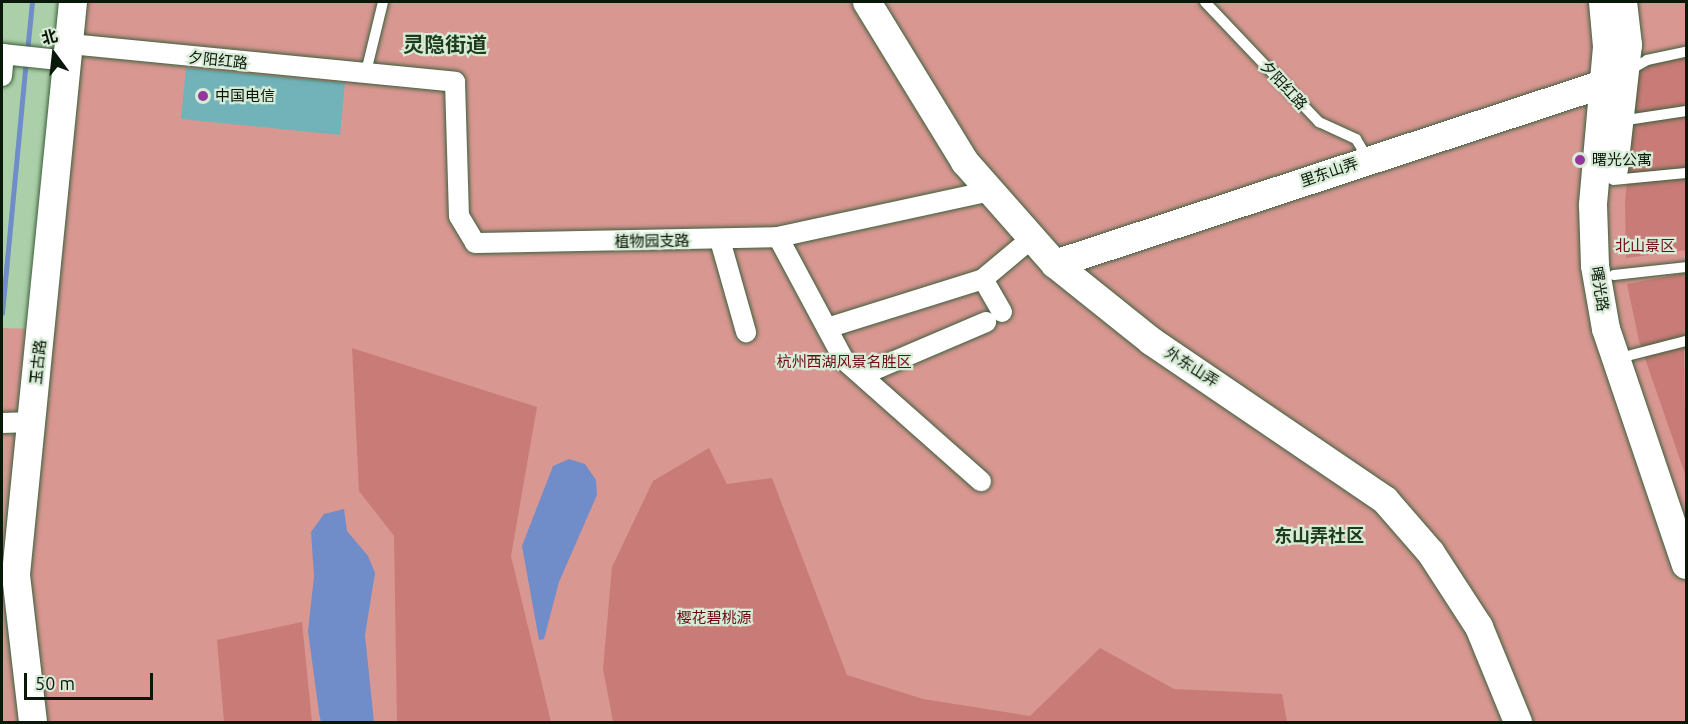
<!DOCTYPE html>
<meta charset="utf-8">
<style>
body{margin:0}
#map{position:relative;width:1688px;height:724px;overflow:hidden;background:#abd0a9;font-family:Ubuntu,"Noto Sans SC",sans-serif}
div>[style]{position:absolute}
.green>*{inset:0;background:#d99792}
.forest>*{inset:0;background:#c97c77}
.water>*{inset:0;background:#708dca}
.stream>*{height:5px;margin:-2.5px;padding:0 2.5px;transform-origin:2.5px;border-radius:2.5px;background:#708dca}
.building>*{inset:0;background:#72b3ba}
.roads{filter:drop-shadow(0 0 2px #3c5e3c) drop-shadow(0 0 2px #3c5e3c)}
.lane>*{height:10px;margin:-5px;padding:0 5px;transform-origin:5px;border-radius:5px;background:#fff}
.street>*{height:20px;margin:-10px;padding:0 10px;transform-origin:10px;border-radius:10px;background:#fff}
.secondary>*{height:28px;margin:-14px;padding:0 14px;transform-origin:14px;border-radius:14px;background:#fff}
.dots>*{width:16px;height:16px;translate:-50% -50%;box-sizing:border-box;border:3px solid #d8ebd7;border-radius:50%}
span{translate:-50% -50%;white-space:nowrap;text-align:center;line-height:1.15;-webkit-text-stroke:4.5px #d8ebd7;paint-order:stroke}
.street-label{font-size:15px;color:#0a180a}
.poi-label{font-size:15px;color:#0a180a}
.left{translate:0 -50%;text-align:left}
.park-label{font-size:15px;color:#6b0c14}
.quarter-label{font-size:18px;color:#1c3c1c;font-weight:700}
.district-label{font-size:21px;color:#1c3c1c;font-weight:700}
.frame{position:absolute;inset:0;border:3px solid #0a180a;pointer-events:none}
.north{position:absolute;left:24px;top:24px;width:60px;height:60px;-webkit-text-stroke:4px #d8ebd7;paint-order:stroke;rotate:345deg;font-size:16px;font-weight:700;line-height:24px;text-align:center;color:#0a180a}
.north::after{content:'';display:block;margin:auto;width:21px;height:27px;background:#0a180a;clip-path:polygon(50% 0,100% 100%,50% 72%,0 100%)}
.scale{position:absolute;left:24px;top:673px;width:129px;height:27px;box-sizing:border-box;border:3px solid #0a180a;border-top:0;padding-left:8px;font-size:18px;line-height:21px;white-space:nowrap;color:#0a180a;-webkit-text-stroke:4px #d8ebd7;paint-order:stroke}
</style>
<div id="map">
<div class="green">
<i style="clip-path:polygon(70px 2px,1686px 2px,1686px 722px,2px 722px,2px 328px,33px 329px)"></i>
</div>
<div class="forest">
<i style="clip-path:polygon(1686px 51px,1686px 250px,1626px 258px,1625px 201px,1639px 68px)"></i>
<i style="clip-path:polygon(1686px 273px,1684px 359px,1686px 477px,1639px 341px,1627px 284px)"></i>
<i style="clip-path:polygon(352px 348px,537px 407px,511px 556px,551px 722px,397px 722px,394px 536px,359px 491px)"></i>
<i style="clip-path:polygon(709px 448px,727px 484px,772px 478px,847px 675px,923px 699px,1030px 716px,1100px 648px,1174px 689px,1282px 694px,1287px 722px,613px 722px,603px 669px,612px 567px,653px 481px)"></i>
<i style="clip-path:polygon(302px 622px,312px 722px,224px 722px,217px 640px)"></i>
</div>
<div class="water">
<i style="clip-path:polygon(569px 459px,585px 464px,596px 480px,597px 495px,559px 582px,544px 639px,539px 640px,522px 546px,553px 466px)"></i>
<i style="clip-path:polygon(344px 509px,347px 531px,368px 556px,375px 573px,365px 635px,374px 722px,321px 722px,319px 713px,308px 631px,314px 576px,311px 532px,324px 514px)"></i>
</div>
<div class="stream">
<i style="left:27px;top:52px;width:50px;rotate:-84.3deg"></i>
<i style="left:2px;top:313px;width:253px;rotate:-84.6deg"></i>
</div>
<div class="building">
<i style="clip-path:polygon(186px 68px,345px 83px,340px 135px,181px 119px)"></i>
</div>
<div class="roads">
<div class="lane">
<i style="left:1205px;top:2px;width:166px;rotate:46.5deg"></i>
<i style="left:1319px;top:122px;width:41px;rotate:24.7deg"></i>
<i style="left:1356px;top:139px;width:23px;rotate:59deg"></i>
<i style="left:1630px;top:70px;width:20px;rotate:-30deg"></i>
<i style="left:1647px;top:60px;width:40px;rotate:-12deg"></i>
<i style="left:365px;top:76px;width:76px;rotate:-76.3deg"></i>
<i style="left:1620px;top:121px;width:67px;rotate:-8.6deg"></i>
<i style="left:1613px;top:180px;width:73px;rotate:-5.5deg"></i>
<i style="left:1614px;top:275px;width:72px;rotate:-6.3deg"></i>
<i style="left:1631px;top:355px;width:57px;rotate:-14.3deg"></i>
</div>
<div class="street">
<i style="left:70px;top:44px;width:387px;rotate:5.6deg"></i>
<i style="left:455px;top:82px;width:134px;rotate:88.3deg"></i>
<i style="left:459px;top:216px;width:31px;rotate:59deg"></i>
<i style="left:475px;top:243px;width:303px;rotate:-1.1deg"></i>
<i style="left:778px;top:237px;width:218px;rotate:-12.2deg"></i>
<i style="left:2px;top:54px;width:67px;rotate:6deg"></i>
<i style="left:2px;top:76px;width:22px;rotate:-85deg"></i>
<i style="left:778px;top:237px;width:140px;rotate:61.8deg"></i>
<i style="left:844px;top:360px;width:183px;rotate:41.5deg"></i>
<i style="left:720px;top:240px;width:96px;rotate:74.2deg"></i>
<i style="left:983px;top:279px;width:38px;rotate:60deg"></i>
<i style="left:827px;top:328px;width:164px;rotate:-17.4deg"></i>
<i style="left:983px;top:279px;width:64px;rotate:-39.9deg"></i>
<i style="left:862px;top:375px;width:135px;rotate:-23.1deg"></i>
<i style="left:2px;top:423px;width:30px;rotate:-2deg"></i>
</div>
<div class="secondary">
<i style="left:867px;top:2px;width:188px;rotate:58.5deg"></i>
<i style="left:965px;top:162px;width:136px;rotate:48.6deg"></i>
<i style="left:1055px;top:264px;width:123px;rotate:38.7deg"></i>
<i style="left:1151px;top:341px;width:283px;rotate:34.2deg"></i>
<i style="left:1385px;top:500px;width:70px;rotate:49deg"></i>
<i style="left:1431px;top:553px;width:88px;rotate:57deg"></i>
<i style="left:1479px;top:627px;width:103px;rotate:67.7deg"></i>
<i style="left:1603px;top:2px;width:45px;rotate:84.9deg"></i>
<i style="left:1607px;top:47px;width:159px;rotate:95.1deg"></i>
<i style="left:1593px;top:205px;width:61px;rotate:88.1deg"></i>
<i style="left:1595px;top:266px;width:64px;rotate:80.1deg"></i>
<i style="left:1606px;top:329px;width:249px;rotate:71.3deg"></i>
<i style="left:1614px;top:169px;width:125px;rotate:-83.6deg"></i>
<i style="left:1628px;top:45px;width:43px;rotate:-96.6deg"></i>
<i style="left:1055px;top:264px;width:577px;rotate:-18.18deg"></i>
<i style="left:33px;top:722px;width:149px;rotate:-96.6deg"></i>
<i style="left:16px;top:574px;width:575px;rotate:-84.31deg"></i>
</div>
</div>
<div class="dots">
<i style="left:203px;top:96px;background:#95369f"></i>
<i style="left:1580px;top:160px;background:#95369f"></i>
</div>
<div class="street-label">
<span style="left:218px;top:60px;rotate:6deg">夕阳红路</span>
<span style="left:1284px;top:85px;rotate:47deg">夕阳红路</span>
<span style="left:1329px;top:172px;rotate:-19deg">里东山弄</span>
<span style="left:652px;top:241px;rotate:-1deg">植物园支路</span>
<span style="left:1600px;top:289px;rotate:81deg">曙光路</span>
<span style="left:38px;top:362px;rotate:-84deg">玉古路</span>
<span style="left:1192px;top:367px;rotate:32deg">外东山弄</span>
</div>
<div class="poi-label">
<span class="left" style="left:215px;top:96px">中国电信</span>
<span class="left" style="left:1592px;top:160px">曙光公寓</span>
</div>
<div class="park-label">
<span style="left:1645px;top:246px">北山景区</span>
<span style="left:844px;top:362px">杭州西湖风景名胜区</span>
<span style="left:714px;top:618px">樱花碧桃源</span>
</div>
<div class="quarter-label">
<span style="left:1319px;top:535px">东山弄社区</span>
</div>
<div class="district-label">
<span style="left:445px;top:44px">灵隐街道</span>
</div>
<div class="frame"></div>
<div class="north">北</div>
<div class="scale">50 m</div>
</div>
